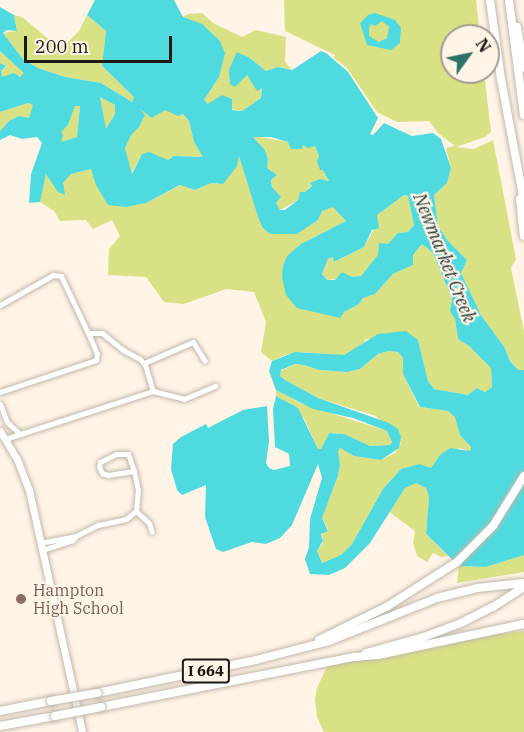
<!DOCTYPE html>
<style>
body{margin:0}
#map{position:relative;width:524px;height:732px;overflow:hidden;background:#fff4e6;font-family:"IBM Plex Serif",serif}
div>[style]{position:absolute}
.green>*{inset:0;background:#d9e185}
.water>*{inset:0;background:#4fdae0}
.roads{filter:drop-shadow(0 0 2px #c2b8aa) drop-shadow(0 0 2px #c2b8aa)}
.minor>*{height:5px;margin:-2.5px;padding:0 2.5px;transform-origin:2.5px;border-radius:2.5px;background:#fff}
.major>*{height:7px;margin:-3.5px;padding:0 3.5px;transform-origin:3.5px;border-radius:3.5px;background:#fff}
.highway>*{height:8px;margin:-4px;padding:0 4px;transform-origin:4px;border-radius:4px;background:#fff}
.bridges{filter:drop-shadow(0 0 2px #c2b8aa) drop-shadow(0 0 2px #c2b8aa)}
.highway-bridge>*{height:8px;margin:-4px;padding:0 4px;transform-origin:4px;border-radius:4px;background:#fff}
.dots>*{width:16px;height:16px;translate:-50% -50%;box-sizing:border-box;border:3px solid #fff4e6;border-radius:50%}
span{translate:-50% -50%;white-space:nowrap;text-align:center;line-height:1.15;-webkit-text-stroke:4.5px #fff4e6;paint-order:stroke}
.shield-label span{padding:2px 4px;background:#fff4e6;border:2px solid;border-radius:4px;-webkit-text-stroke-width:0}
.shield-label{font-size:15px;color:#1d1915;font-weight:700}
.education-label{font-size:16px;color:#785e54}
.left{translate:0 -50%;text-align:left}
.water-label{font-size:18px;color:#1d3435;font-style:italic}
.north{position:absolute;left:440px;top:24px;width:60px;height:60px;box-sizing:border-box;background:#fff4e6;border:2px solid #a59c92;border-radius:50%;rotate:57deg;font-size:16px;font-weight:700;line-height:24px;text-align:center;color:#1d1915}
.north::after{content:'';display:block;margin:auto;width:21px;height:27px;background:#2e7367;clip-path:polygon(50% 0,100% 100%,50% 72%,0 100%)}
.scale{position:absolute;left:24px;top:36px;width:148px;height:27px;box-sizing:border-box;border:3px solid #1d1915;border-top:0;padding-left:8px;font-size:18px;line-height:21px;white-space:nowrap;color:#1d1915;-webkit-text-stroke:4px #fff4e6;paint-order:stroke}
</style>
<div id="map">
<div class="green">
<i style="clip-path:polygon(284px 0,476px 0,480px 36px,452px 36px,452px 72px,484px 72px,491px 132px,485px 137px,456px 147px,474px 149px,493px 140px,516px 259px,511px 268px,524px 332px,524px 370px,518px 370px,510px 360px,505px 348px,481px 315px,461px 273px,467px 260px,447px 240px,438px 225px,434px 195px,447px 183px,451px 168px,446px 148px,455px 146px,439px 134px,429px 121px,397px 122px,377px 112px,347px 68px,334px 58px,335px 55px,285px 31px)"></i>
<i style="clip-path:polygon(202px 13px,213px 23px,242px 37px,256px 30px,286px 37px,285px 62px,292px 70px,278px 67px,266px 71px,250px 58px,247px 75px,262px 87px,261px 98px,242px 111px,208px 104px,204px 100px,219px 77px,183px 17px,188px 14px)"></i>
<i style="clip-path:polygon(14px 15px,22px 17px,58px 47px,67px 43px,79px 31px,87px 15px,106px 31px,102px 66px,134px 97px,132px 102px,101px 83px,65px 77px,38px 68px,23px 59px,3px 33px,17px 31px)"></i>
<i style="clip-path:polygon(0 51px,25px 73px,23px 76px,2px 77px,1px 71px,6px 67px,0 63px)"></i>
<i style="clip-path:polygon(100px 97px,115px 105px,115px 114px,105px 131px)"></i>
<i style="clip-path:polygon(28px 103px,34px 104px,29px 118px,9px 121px,0 131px,0 112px)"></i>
<i style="clip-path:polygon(75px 105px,80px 106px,77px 137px,60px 143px,63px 135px,60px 132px,68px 125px)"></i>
<i style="clip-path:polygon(165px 109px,178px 116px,183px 114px,189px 121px,194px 142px,204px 157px,174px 156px,168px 160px,142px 154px,131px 174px,125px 148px,130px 135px,139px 127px,139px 110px)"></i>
<i style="clip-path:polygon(252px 136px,315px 146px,329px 180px,311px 183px,312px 185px,298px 200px,280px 210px,276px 206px,271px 179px,277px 175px,266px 168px,268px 159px,265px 150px)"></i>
<i style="clip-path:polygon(239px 155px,257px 214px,262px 227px,270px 234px,297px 234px,318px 220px,322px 211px,333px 206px,346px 221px,301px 244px,344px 312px,359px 304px,363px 298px,375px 294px,393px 274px,413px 265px,413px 255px,422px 244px,433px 253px,452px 299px,450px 311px,455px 319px,458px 339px,469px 346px,491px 368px,492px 387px,485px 392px,477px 388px,468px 395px,434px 389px,428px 381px,418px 340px,366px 339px,361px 346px,344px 355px,332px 356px,305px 352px,285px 355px,272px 361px,261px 352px,266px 322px,254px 292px,226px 289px,184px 304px,164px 302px,146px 277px,108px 275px,109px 249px,120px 236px,112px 220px,93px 229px,86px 220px,60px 221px,54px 211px,40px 202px,46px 173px,63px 182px,71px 174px,91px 169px,146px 203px,181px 185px,195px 190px,211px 183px,223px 184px)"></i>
<i style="clip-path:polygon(404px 195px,408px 196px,414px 225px,408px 232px,398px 233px,361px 276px,327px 280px,322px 275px,328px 259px,333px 257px,335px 262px,364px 247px,377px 224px,377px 215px)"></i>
<i style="clip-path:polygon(388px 351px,398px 352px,403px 358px,403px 374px,419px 407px,448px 411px,456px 417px,460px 435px,471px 447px,470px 452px,460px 448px,440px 455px,431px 468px,401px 469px,383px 489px,352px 544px,341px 555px,322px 563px,317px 551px,323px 543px,322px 534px,328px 529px,322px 518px,338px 476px,340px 465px,337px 451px,340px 448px,354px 456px,381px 460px,395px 453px,401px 443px,376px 416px,318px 398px,285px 380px,280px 376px,281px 371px,295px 364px,304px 365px,319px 370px,346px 372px,360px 369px,378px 354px)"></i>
<i style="clip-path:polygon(276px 390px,302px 404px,387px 431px,392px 441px,390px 445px,370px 446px,337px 433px,329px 433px,321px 449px,318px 449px,304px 418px,289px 403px,276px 396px)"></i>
<i style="clip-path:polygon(416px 482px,426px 488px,429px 497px,426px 534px,448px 556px,441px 557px,433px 553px,427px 562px,417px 556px,413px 543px,415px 531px,388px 511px,405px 488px)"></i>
<i style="clip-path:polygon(524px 555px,524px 572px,457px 583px,459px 566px,486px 567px)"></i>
<i style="clip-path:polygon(524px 631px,524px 732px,324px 732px,317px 717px,315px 699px,317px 688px,332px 656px)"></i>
</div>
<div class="water">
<i style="clip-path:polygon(evenodd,95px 0,174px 0,183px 17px,202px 24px,220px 41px,225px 53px,219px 77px,204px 100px,208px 104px,222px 95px,232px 99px,232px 110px,242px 111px,261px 98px,262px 88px,257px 91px,247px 75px,235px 87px,230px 84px,229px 70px,237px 52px,250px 58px,266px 71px,278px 67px,292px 70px,321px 51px,326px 53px,348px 72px,378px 118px,370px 134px,373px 135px,384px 123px,412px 136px,433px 133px,441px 139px,451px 168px,447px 183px,434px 195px,438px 225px,447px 240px,467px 260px,461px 273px,481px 315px,505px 348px,510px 361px,518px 370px,524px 370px,524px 555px,486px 567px,459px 566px,426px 534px,429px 497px,426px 488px,416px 483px,405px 488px,370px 543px,345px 568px,329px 575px,310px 574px,305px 559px,309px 547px,310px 519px,322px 478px,318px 464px,292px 525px,280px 538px,266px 544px,252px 542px,223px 552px,216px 549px,205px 517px,206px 485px,182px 495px,177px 490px,171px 469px,173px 444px,181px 437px,206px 424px,208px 428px,243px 410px,267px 406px,269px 441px,266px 463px,269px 468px,274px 470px,290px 466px,289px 454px,275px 447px,273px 409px,276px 396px,298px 408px,318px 449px,321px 449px,329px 433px,344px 434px,370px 446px,390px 445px,392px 442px,387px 431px,353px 418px,313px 409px,276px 390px,269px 371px,272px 361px,295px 352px,344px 355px,378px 334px,406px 331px,418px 340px,428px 381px,434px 389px,468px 395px,477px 388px,485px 392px,492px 387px,491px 368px,469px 346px,458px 339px,455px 319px,450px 311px,452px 299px,433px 253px,422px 244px,413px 255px,413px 265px,393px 274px,375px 294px,363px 298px,359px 304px,344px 312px,340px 318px,297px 308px,286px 295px,282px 278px,283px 266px,287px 256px,301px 244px,346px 221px,333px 207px,322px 211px,318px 220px,297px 234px,270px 234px,262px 227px,257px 214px,239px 156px,237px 166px,223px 184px,211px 183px,195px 190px,180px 185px,146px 203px,126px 207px,108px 205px,96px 185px,91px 169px,71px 174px,63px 183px,65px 195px,58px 192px,46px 174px,40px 202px,29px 203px,31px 174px,42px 143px,37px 137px,22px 139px,10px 135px,0 140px,0 131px,9px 121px,19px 116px,29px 118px,33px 105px,28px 103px,0 112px,0 63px,6px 66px,1px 71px,2px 77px,14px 73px,20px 77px,24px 73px,0 51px,0 7px,14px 15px,17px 31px,7px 30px,3px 33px,23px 59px,38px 68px,65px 77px,101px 83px,132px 102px,134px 97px,102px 66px,106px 31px,87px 15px,95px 0,100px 97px,115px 105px,115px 114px,106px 129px,100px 97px,95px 0,75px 106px,80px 106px,77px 137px,61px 142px,63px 135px,61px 132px,68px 125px,75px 106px,95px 0,140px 109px,152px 118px,165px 110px,178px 116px,183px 114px,189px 121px,194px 142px,203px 157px,174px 156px,168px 160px,149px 152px,142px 154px,132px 174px,125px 148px,131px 135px,139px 127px,145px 115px,140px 109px,95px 0,253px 137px,271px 137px,288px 142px,291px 149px,302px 149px,303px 145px,308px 148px,315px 146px,319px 156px,317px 161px,320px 170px,323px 170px,329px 181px,320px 179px,310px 183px,312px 186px,305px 192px,300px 192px,298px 200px,285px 210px,280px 210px,276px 203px,281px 197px,272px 187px,271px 180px,277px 175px,267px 168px,268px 159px,265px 150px,253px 137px,95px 0,404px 195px,408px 196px,414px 225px,408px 232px,398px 233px,388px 244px,379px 243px,378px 255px,361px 276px,352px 277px,342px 272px,335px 280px,327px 280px,322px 274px,328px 259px,333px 257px,334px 262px,364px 247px,372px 230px,379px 228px,377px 215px,404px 195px,95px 0,388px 351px,398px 352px,403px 358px,403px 374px,420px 407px,448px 411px,455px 417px,460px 435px,471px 447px,470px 451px,450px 448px,440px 455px,431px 468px,420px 464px,401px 469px,383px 489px,352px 544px,341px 555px,322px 563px,317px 551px,323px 541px,321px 534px,328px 531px,322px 518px,338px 476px,340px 465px,338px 451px,340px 448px,354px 456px,381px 460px,399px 448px,401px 437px,398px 429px,389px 423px,318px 398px,285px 380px,280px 376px,281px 370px,295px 364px,304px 365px,319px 370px,347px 372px,360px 369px,378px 354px,388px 351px)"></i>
<i style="clip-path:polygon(evenodd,375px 13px,395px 20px,401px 28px,400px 43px,391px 50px,367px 45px,360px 23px,368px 15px,375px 13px,382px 21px,389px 27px,387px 38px,379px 42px,369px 36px,369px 28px,371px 24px,375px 26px,382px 21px)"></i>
</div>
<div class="roads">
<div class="minor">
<i style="left:0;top:305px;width:61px;rotate:-29.5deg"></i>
<i style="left:53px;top:275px;width:8px;rotate:7deg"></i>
<i style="left:61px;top:276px;width:63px;rotate:64.7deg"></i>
<i style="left:88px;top:333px;width:14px"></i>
<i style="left:102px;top:333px;width:27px;rotate:39deg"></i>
<i style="left:123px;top:350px;width:19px;rotate:28deg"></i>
<i style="left:140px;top:359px;width:8px;rotate:50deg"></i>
<i style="left:145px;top:365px;width:27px;rotate:73deg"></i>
<i style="left:144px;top:363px;width:53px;rotate:-23.2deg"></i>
<i style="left:193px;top:342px;width:22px;rotate:58deg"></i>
<i style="left:0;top:392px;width:101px;rotate:-18.4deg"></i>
<i style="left:96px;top:360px;width:6px;rotate:-81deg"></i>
<i style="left:97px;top:354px;width:23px;rotate:-113deg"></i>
<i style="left:0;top:404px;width:19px;rotate:69deg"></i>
<i style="left:7px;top:422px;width:18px;rotate:43deg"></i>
<i style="left:5px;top:439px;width:156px;rotate:-18deg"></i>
<i style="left:153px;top:391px;width:32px;rotate:14deg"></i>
<i style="left:184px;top:399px;width:34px;rotate:-23deg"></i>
<i style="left:136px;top:511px;width:18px;rotate:43deg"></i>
<i style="left:149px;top:523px;width:9px;rotate:72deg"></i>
<i style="left:76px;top:536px;width:25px;rotate:-27deg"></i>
<i style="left:98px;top:525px;width:29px;rotate:-12deg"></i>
<i style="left:126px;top:519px;width:13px;rotate:-39deg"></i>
<i style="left:136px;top:511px;width:21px;rotate:-85deg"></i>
<i style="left:138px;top:490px;width:19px;rotate:-102deg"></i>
<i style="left:134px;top:471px;width:18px;rotate:-109deg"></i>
<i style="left:128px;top:454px;width:12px;rotate:180deg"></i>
<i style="left:116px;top:454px;width:18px;rotate:153deg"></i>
<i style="left:100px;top:462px;width:4px;rotate:104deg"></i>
<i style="left:99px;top:466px;width:8px;rotate:67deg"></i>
<i style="left:102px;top:473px;width:6px;rotate:18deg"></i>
<i style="left:108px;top:475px;width:26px;rotate:-9deg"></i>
<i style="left:40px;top:543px;width:37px;rotate:-11deg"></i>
<i style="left:76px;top:536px;width:5px;rotate:127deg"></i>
<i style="left:73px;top:540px;width:33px;rotate:162deg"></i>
</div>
<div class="major">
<i style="left:0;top:431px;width:33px;rotate:59deg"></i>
<i style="left:17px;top:459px;width:33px;rotate:69deg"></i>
<i style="left:29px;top:490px;width:248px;rotate:77.6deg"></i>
</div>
<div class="highway">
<i style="left:490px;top:0;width:80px;rotate:82.1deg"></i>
<i style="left:501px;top:79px;width:125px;rotate:79.4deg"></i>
<i style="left:509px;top:0;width:116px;rotate:82.6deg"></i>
<i style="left:517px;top:27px;width:41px;rotate:80.1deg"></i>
<i style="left:520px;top:199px;width:37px;rotate:84deg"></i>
<i style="left:319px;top:640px;width:77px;rotate:-26.2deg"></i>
<i style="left:388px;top:606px;width:82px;rotate:-32.5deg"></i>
<i style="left:457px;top:562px;width:51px;rotate:-45deg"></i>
<i style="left:493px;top:526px;width:59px;rotate:-58.2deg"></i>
<i style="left:366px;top:653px;width:57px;rotate:-15.3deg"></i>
<i style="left:421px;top:638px;width:43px;rotate:-20.6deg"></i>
<i style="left:461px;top:623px;width:36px;rotate:-27deg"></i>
<i style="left:493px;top:607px;width:37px;rotate:-33deg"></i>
<i style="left:97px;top:693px;width:162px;rotate:-11.7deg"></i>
<i style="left:256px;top:660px;width:75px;rotate:-14.6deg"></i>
<i style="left:329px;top:641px;width:116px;rotate:-21.7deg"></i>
<i style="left:437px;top:598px;width:41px;rotate:-14deg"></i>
<i style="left:477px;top:588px;width:47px;rotate:-6.1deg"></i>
<i style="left:101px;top:707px;width:258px;rotate:-11.2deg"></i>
<i style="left:354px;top:657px;width:24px;rotate:-5deg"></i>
<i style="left:378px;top:655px;width:149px;rotate:-12deg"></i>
<i style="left:0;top:711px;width:52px;rotate:-11.1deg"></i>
<i style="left:0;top:726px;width:56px;rotate:-10.3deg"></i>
</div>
</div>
<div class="bridges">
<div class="highway-bridge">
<i style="left:51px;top:701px;width:47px;rotate:-9.9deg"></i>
<i style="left:55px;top:716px;width:47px;rotate:-11.1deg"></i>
</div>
</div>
<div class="dots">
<i style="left:21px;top:599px;background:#8d6e63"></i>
</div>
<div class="shield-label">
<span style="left:206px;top:671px">I 664</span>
</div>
<div class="education-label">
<span class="left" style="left:33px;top:599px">Hampton<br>High School</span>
</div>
<div class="water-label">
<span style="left:444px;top:258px;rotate:68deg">Newmarket Creek</span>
</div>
<div class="north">N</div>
<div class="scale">200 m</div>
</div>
